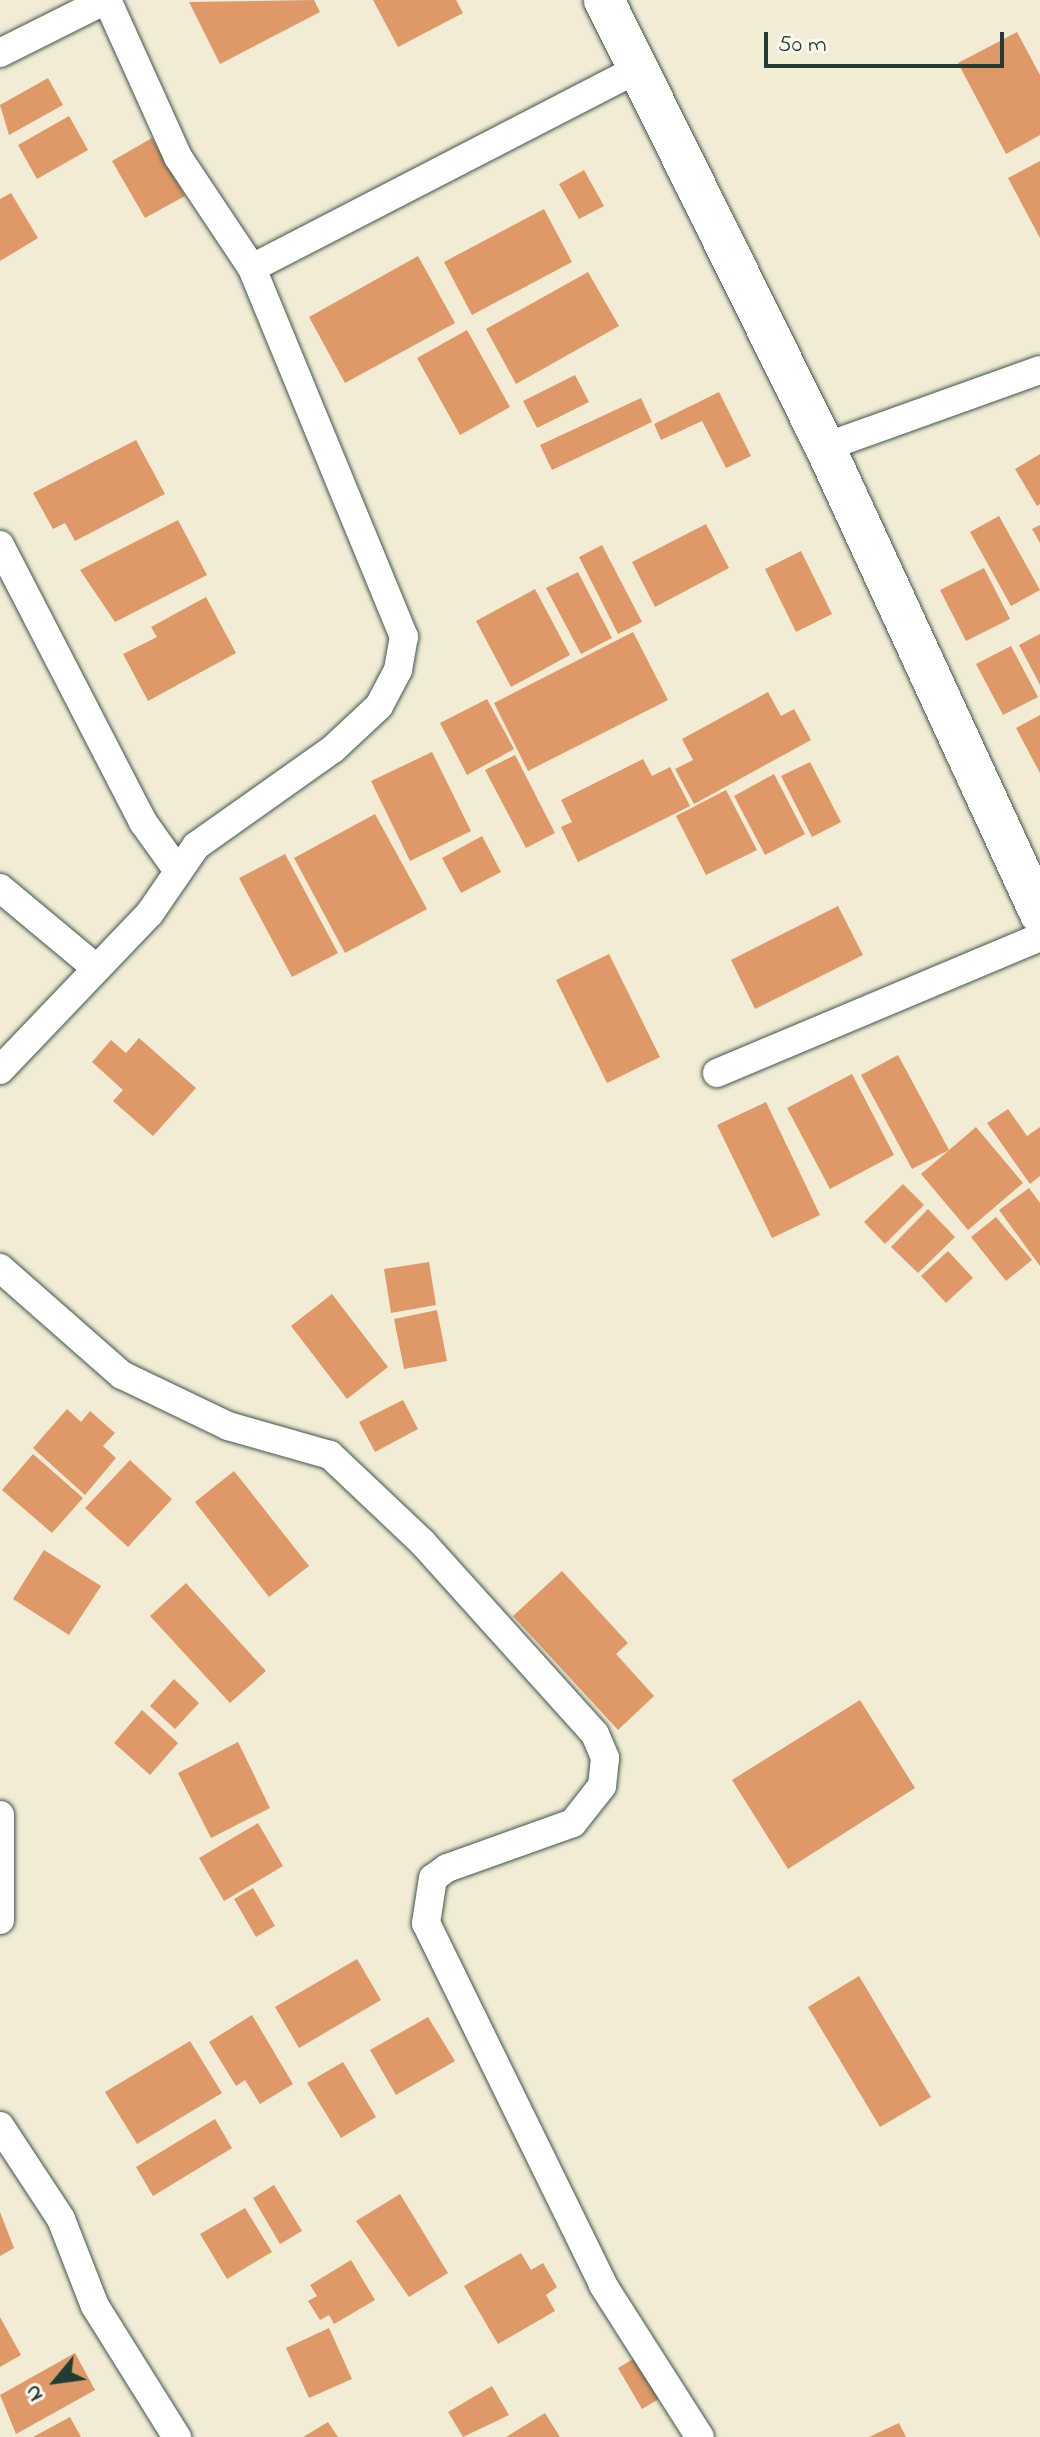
<!DOCTYPE html>
<style>
body{margin:0}
#map{position:relative;width:1040px;height:2437px;overflow:hidden;background:#f2ecd5;font-family:"Indie Flower",sans-serif}
div>[style]{position:absolute}
.building>*{inset:0;background:#df9968}
.roads{filter:drop-shadow(0 0 2px #3f574c) drop-shadow(0 0 2px #3f574c)}
.street>*{height:28px;margin:-14px;padding:0 14px;transform-origin:14px;border-radius:14px;background:#fff}
.secondary>*{height:40px;margin:-20px;padding:0 20px;transform-origin:20px;border-radius:20px;background:#fff}
span{translate:-50% -50%;white-space:nowrap;text-align:center;line-height:1.15;-webkit-text-stroke:6px #fbf7ec;paint-order:stroke}
.north{position:absolute;left:16px;top:2341px;width:80px;height:80px;-webkit-text-stroke:6px #fbf7ec;paint-order:stroke;rotate:241deg;font-size:22px;font-weight:700;line-height:32px;text-align:center;color:#1f3d34}
.north::after{content:'';display:block;margin:auto;width:28px;height:36px;background:#1f3d34;clip-path:polygon(50% 0,100% 100%,50% 72%,0 100%)}
.scale{position:absolute;left:764px;top:32px;width:240px;height:36px;box-sizing:border-box;border:4px solid #1f3d34;border-top:0;padding-left:10px;font-size:24px;line-height:28px;white-space:nowrap;color:#1f3d34;-webkit-text-stroke:6px #fbf7ec;paint-order:stroke}
</style>
<div id="map">
<div class="building">
<i style="clip-path:polygon(314px 0,320px 12px,220px 64px,189px 2px)"></i>
<i style="clip-path:polygon(373px 0,456px 0,463px 13px,398px 47px)"></i>
<i style="clip-path:polygon(1017px 32px,1040px 75px,1040px 135px,1006px 154px,958px 63px)"></i>
<i style="clip-path:polygon(48px 78px,63px 105px,9px 135px,0 105px)"></i>
<i style="clip-path:polygon(69px 116px,88px 150px,37px 179px,18px 145px)"></i>
<i style="clip-path:polygon(152px 138px,185px 196px,145px 218px,112px 161px)"></i>
<i style="clip-path:polygon(1040px 161px,1040px 238px,1008px 178px)"></i>
<i style="clip-path:polygon(584px 170px,604px 206px,579px 219px,559px 184px)"></i>
<i style="clip-path:polygon(11px 193px,38px 238px,0 261px,0 199px)"></i>
<i style="clip-path:polygon(544px 209px,572px 262px,472px 315px,444px 262px)"></i>
<i style="clip-path:polygon(418px 256px,455px 323px,345px 383px,309px 317px)"></i>
<i style="clip-path:polygon(588px 272px,619px 326px,516px 384px,486px 329px)"></i>
<i style="clip-path:polygon(467px 330px,510px 407px,460px 435px,417px 358px)"></i>
<i style="clip-path:polygon(575px 375px,589px 402px,537px 428px,523px 401px)"></i>
<i style="clip-path:polygon(719px 392px,751px 456px,726px 468px,702px 421px,661px 440px,654px 424px)"></i>
<i style="clip-path:polygon(641px 398px,652px 422px,552px 470px,540px 445px)"></i>
<i style="clip-path:polygon(136px 440px,165px 494px,75px 541px,65px 523px,53px 529px,33px 493px)"></i>
<i style="clip-path:polygon(1040px 454px,1040px 504px,1037px 506px,1015px 469px)"></i>
<i style="clip-path:polygon(999px 516px,1040px 590px,1011px 606px,970px 532px)"></i>
<i style="clip-path:polygon(178px 520px,207px 575px,115px 622px,80px 570px)"></i>
<i style="clip-path:polygon(706px 524px,729px 568px,655px 607px,632px 562px)"></i>
<i style="clip-path:polygon(1040px 525px,1040px 543px,1032px 529px)"></i>
<i style="clip-path:polygon(602px 545px,642px 622px,618px 634px,579px 557px)"></i>
<i style="clip-path:polygon(801px 551px,832px 614px,796px 632px,765px 569px)"></i>
<i style="clip-path:polygon(984px 568px,1010px 619px,966px 641px,940px 590px)"></i>
<i style="clip-path:polygon(578px 572px,612px 638px,581px 654px,546px 588px)"></i>
<i style="clip-path:polygon(535px 589px,570px 655px,511px 687px,476px 621px)"></i>
<i style="clip-path:polygon(206px 597px,236px 653px,148px 701px,123px 654px,157px 637px,151px 627px)"></i>
<i style="clip-path:polygon(633px 632px,668px 700px,528px 771px,494px 703px)"></i>
<i style="clip-path:polygon(1040px 634px,1040px 685px,1019px 645px)"></i>
<i style="clip-path:polygon(1011px 646px,1038px 697px,1003px 715px,976px 664px)"></i>
<i style="clip-path:polygon(768px 692px,781px 716px,794px 709px,811px 740px,694px 804px,675px 769px,693px 760px,682px 739px)"></i>
<i style="clip-path:polygon(487px 699px,514px 749px,467px 775px,440px 723px)"></i>
<i style="clip-path:polygon(1040px 715px,1040px 773px,1016px 728px)"></i>
<i style="clip-path:polygon(432px 752px,471px 831px,410px 861px,371px 781px)"></i>
<i style="clip-path:polygon(515px 755px,555px 833px,526px 848px,485px 770px)"></i>
<i style="clip-path:polygon(643px 759px,652px 776px,670px 767px,690px 806px,578px 862px,561px 827px,572px 822px,561px 800px)"></i>
<i style="clip-path:polygon(810px 762px,841px 822px,812px 837px,781px 776px)"></i>
<i style="clip-path:polygon(774px 774px,805px 834px,765px 855px,734px 796px)"></i>
<i style="clip-path:polygon(726px 790px,757px 850px,706px 875px,676px 816px)"></i>
<i style="clip-path:polygon(375px 814px,427px 909px,345px 953px,294px 858px)"></i>
<i style="clip-path:polygon(482px 836px,501px 872px,461px 893px,442px 858px)"></i>
<i style="clip-path:polygon(285px 854px,338px 953px,292px 977px,239px 878px)"></i>
<i style="clip-path:polygon(838px 906px,863px 955px,755px 1009px,731px 960px)"></i>
<i style="clip-path:polygon(609px 954px,660px 1057px,607px 1083px,556px 980px)"></i>
<i style="clip-path:polygon(139px 1038px,196px 1088px,153px 1136px,113px 1101px,123px 1090px,92px 1062px,111px 1040px,126px 1053px)"></i>
<i style="clip-path:polygon(898px 1055px,949px 1150px,912px 1169px,861px 1075px)"></i>
<i style="clip-path:polygon(852px 1074px,894px 1155px,830px 1189px,787px 1108px)"></i>
<i style="clip-path:polygon(766px 1102px,820px 1215px,772px 1238px,717px 1125px)"></i>
<i style="clip-path:polygon(1008px 1109px,1027px 1136px,1040px 1127px,1040px 1176px,1030px 1184px,987px 1123px)"></i>
<i style="clip-path:polygon(976px 1127px,1023px 1183px,968px 1230px,921px 1174px)"></i>
<i style="clip-path:polygon(903px 1184px,924px 1205px,885px 1244px,864px 1222px)"></i>
<i style="clip-path:polygon(1029px 1188px,1040px 1203px,1040px 1266px,999px 1210px)"></i>
<i style="clip-path:polygon(928px 1209px,955px 1237px,918px 1273px,891px 1247px)"></i>
<i style="clip-path:polygon(996px 1217px,1032px 1260px,1006px 1281px,971px 1237px)"></i>
<i style="clip-path:polygon(948px 1251px,973px 1278px,946px 1303px,921px 1276px)"></i>
<i style="clip-path:polygon(429px 1262px,436px 1305px,391px 1313px,384px 1269px)"></i>
<i style="clip-path:polygon(332px 1294px,388px 1367px,347px 1399px,291px 1326px)"></i>
<i style="clip-path:polygon(437px 1310px,447px 1361px,404px 1369px,394px 1319px)"></i>
<i style="clip-path:polygon(403px 1400px,418px 1429px,375px 1452px,359px 1422px)"></i>
<i style="clip-path:polygon(67px 1409px,81px 1422px,90px 1411px,115px 1433px,103px 1446px,116px 1458px,85px 1495px,33px 1448px)"></i>
<i style="clip-path:polygon(33px 1454px,83px 1498px,52px 1533px,2px 1490px)"></i>
<i style="clip-path:polygon(130px 1460px,172px 1499px,128px 1547px,85px 1508px)"></i>
<i style="clip-path:polygon(234px 1471px,309px 1566px,269px 1597px,195px 1502px)"></i>
<i style="clip-path:polygon(44px 1550px,101px 1586px,69px 1635px,13px 1599px)"></i>
<i style="clip-path:polygon(562px 1571px,628px 1643px,616px 1654px,654px 1696px,618px 1730px,513px 1616px)"></i>
<i style="clip-path:polygon(186px 1583px,266px 1671px,230px 1703px,150px 1616px)"></i>
<i style="clip-path:polygon(174px 1679px,199px 1703px,175px 1729px,150px 1706px)"></i>
<i style="clip-path:polygon(860px 1700px,915px 1788px,788px 1869px,732px 1780px)"></i>
<i style="clip-path:polygon(142px 1710px,178px 1743px,150px 1775px,114px 1743px)"></i>
<i style="clip-path:polygon(238px 1742px,270px 1808px,211px 1838px,178px 1773px)"></i>
<i style="clip-path:polygon(258px 1823px,283px 1866px,224px 1901px,199px 1858px)"></i>
<i style="clip-path:polygon(253px 1888px,275px 1926px,256px 1937px,234px 1899px)"></i>
<i style="clip-path:polygon(357px 1959px,381px 2000px,299px 2048px,275px 2007px)"></i>
<i style="clip-path:polygon(859px 1976px,931px 2097px,880px 2127px,808px 2007px)"></i>
<i style="clip-path:polygon(252px 2015px,293px 2084px,260px 2104px,245px 2080px,236px 2086px,209px 2042px)"></i>
<i style="clip-path:polygon(428px 2017px,455px 2061px,396px 2095px,370px 2050px)"></i>
<i style="clip-path:polygon(190px 2041px,222px 2093px,137px 2144px,105px 2092px)"></i>
<i style="clip-path:polygon(343px 2062px,376px 2117px,341px 2138px,307px 2083px)"></i>
<i style="clip-path:polygon(215px 2119px,232px 2148px,153px 2196px,136px 2167px)"></i>
<i style="clip-path:polygon(274px 2185px,302px 2231px,280px 2244px,253px 2198px)"></i>
<i style="clip-path:polygon(400px 2194px,448px 2273px,409px 2297px,356px 2221px)"></i>
<i style="clip-path:polygon(245px 2208px,272px 2252px,227px 2279px,200px 2234px)"></i>
<i style="clip-path:polygon(0 2212px,14px 2248px,0 2256px)"></i>
<i style="clip-path:polygon(521px 2253px,531px 2270px,543px 2263px,557px 2287px,546px 2295px,555px 2311px,498px 2344px,464px 2286px)"></i>
<i style="clip-path:polygon(351px 2260px,375px 2300px,334px 2324px,329px 2315px,320px 2320px,308px 2301px,317px 2296px,310px 2285px)"></i>
<i style="clip-path:polygon(0 2317px,21px 2355px,0 2367px)"></i>
<i style="clip-path:polygon(329px 2328px,352px 2379px,309px 2398px,286px 2348px)"></i>
<i style="clip-path:polygon(75px 2353px,95px 2390px,16px 2434px,0 2395px)"></i>
<i style="clip-path:polygon(640px 2355px,664px 2396px,642px 2409px,618px 2368px)"></i>
<i style="clip-path:polygon(492px 2386px,509px 2415px,463px 2437px,448px 2412px)"></i>
<i style="clip-path:polygon(545px 2413px,560px 2437px,506px 2437px)"></i>
<i style="clip-path:polygon(70px 2417px,81px 2437px,33px 2437px)"></i>
<i style="clip-path:polygon(328px 2422px,338px 2437px,303px 2437px)"></i>
<i style="clip-path:polygon(899px 2423px,906px 2437px,869px 2437px)"></i>
</div>
<div class="roads">
<div class="street">
<i style="left:0;top:53px;width:119px;rotate:-26.6deg"></i>
<i style="left:252px;top:268px;width:434px;rotate:-27.3deg"></i>
<i style="left:825px;top:447px;width:228px;rotate:-19.7deg"></i>
<i style="left:0;top:545px;width:312px;rotate:62.7deg"></i>
<i style="left:143px;top:822px;width:60px;rotate:54.5deg"></i>
<i style="left:0;top:888px;width:125px;rotate:39.8deg"></i>
<i style="left:0;top:1070px;width:217px;rotate:-46.3deg"></i>
<i style="left:150px;top:913px;width:81px;rotate:-55.5deg"></i>
<i style="left:196px;top:846px;width:168px;rotate:-35.3deg"></i>
<i style="left:333px;top:749px;width:63px;rotate:-43.1deg"></i>
<i style="left:379px;top:706px;width:41px;rotate:-62.2deg"></i>
<i style="left:398px;top:670px;width:34px;rotate:-80deg"></i>
<i style="left:404px;top:637px;width:399px;rotate:-112.4deg"></i>
<i style="left:252px;top:268px;width:133px;rotate:-123.7deg"></i>
<i style="left:178px;top:157px;width:172px;rotate:-114.3deg"></i>
<i style="left:717px;top:1073px;width:350px;rotate:-22.8deg"></i>
<i style="left:0;top:1268px;width:162px;rotate:41.3deg"></i>
<i style="left:122px;top:1375px;width:118px;rotate:25.7deg"></i>
<i style="left:228px;top:1426px;width:106px;rotate:15.9deg"></i>
<i style="left:330px;top:1455px;width:127px;rotate:43.4deg"></i>
<i style="left:422px;top:1542px;width:258px;rotate:48deg"></i>
<i style="left:595px;top:1734px;width:26px;rotate:67deg"></i>
<i style="left:605px;top:1758px;width:28px;rotate:96deg"></i>
<i style="left:602px;top:1786px;width:47px;rotate:128.1deg"></i>
<i style="left:573px;top:1823px;width:134px;rotate:160.3deg"></i>
<i style="left:447px;top:1868px;width:17px;rotate:144deg"></i>
<i style="left:433px;top:1878px;width:46px;rotate:98.8deg"></i>
<i style="left:426px;top:1923px;width:403px;rotate:63.9deg"></i>
<i style="left:603px;top:2285px;width:180px;rotate:57.5deg"></i>
<i style="left:0;top:1815px;width:105px;rotate:90deg"></i>
<i style="left:0;top:2126px;width:111px;rotate:56.7deg"></i>
<i style="left:61px;top:2219px;width:93px;rotate:68.7deg"></i>
<i style="left:95px;top:2306px;width:155px;rotate:58deg"></i>
</div>
<div class="secondary">
<i style="left:604px;top:0;width:499px;rotate:63.7deg"></i>
<i style="left:825px;top:447px;width:514px;rotate:65.28deg"></i>
</div>
</div>
<div class="north">N</div>
<div class="scale">50 m</div>
</div>
